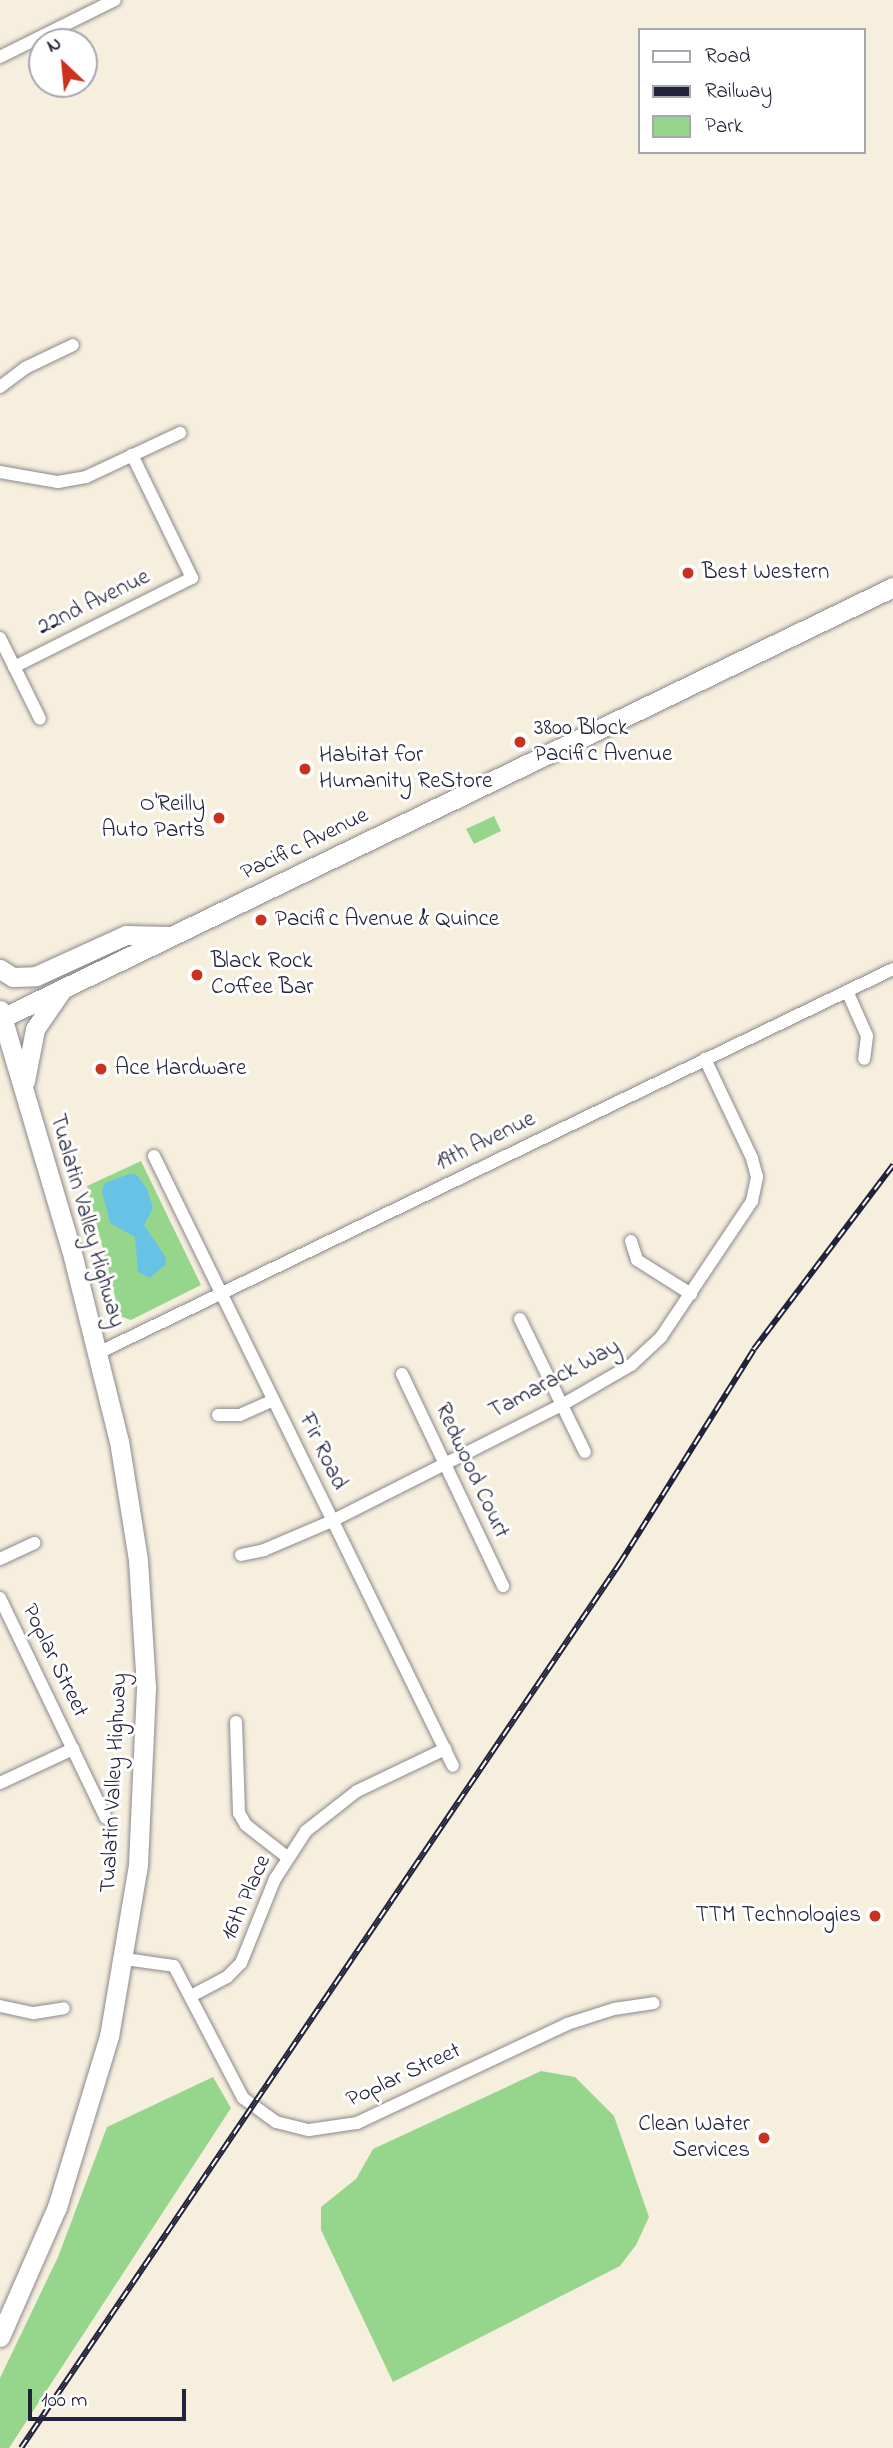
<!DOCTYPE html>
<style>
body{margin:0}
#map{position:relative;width:893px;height:2448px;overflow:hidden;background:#f7efde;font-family:"Indie Flower",sans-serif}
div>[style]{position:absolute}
.green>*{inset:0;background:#96d68c}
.water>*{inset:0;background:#67c2e5}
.roads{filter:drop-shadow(0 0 2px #8c888c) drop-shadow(0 0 2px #8c888c)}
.minor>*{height:12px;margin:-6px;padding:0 6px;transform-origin:6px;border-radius:6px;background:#fff}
.trunk>*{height:19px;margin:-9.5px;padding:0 9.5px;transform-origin:9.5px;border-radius:9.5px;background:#fff}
.rail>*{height:6px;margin-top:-3px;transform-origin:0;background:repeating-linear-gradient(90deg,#fff 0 10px,#22223b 0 20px);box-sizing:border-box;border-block:2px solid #22223b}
.dots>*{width:19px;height:19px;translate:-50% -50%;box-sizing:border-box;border:4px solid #fff;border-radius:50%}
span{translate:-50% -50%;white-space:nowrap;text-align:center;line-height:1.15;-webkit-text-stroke:6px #fff;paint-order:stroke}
.poi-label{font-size:23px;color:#22223b}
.left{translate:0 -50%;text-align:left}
.right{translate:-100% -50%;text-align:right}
.street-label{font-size:23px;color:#22223b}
.legend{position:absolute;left:638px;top:28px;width:228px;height:126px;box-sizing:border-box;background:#fff;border:2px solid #a7a7b1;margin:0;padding:9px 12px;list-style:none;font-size:21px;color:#22223b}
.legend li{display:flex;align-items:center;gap:14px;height:35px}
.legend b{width:35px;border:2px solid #a7a7b1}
.north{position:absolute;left:28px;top:28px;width:70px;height:70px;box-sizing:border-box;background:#fff;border:2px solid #a7a7b1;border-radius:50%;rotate:334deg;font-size:19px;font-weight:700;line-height:28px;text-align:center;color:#22223b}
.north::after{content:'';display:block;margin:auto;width:24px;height:32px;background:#c8321e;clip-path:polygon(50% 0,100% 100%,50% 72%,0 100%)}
.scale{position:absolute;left:28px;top:2389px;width:158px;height:32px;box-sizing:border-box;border:4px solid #22223b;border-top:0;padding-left:9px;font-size:21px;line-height:24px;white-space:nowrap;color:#22223b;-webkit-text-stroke:5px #fff;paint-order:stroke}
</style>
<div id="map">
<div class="green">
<i style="clip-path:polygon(494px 816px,501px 831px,474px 844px,466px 829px)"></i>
<i style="clip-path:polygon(141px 1161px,201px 1285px,131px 1320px,120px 1316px,87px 1186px)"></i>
<i style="clip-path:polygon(541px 2071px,575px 2077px,614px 2116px,649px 2217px,636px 2245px,620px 2266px,393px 2382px,321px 2230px,321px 2207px,356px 2179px,373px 2149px)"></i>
<i style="clip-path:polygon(213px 2077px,231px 2108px,9px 2448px,0 2448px,0 2378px,58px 2257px,107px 2127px)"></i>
</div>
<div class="water">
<i style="clip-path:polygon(129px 1174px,137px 1175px,147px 1189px,153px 1208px,144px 1225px,165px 1256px,166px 1264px,150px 1278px,138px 1272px,135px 1237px,110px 1223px,102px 1191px,105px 1183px)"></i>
</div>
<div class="roads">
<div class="minor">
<i style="left:0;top:57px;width:128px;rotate:-26.4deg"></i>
<i style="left:0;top:387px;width:31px;rotate:-37deg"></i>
<i style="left:25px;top:368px;width:53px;rotate:-25.6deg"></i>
<i style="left:0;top:472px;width:59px;rotate:9.8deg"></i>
<i style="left:58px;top:482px;width:28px;rotate:-10deg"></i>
<i style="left:86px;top:477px;width:104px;rotate:-25.1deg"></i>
<i style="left:0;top:638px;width:90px;rotate:63.7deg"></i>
<i style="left:14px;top:667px;width:199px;rotate:-26.6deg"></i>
<i style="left:192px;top:578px;width:137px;rotate:-116deg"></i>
<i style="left:847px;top:991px;width:49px;rotate:66deg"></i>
<i style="left:867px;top:1036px;width:23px;rotate:97deg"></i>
<i style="left:154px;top:1156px;width:679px;rotate:63.89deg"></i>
<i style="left:631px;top:1241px;width:20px;rotate:72deg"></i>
<i style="left:637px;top:1260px;width:64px;rotate:32.2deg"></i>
<i style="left:520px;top:1319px;width:148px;rotate:64deg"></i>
<i style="left:98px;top:1353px;width:883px;rotate:-25.78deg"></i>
<i style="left:402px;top:1374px;width:235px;rotate:64.5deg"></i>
<i style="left:218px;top:1415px;width:22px"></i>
<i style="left:240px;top:1415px;width:36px;rotate:-24deg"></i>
<i style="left:241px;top:1555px;width:24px;rotate:-12deg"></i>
<i style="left:264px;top:1550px;width:74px;rotate:-23.1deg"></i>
<i style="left:332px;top:1521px;width:258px;rotate:-26.8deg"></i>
<i style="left:562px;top:1405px;width:80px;rotate:-30.1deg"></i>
<i style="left:631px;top:1365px;width:41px;rotate:-43deg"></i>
<i style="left:661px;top:1337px;width:164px;rotate:-56.2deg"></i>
<i style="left:752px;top:1201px;width:25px;rotate:-78deg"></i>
<i style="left:757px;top:1177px;width:20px;rotate:-105deg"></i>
<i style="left:752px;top:1158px;width:110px;rotate:-115.4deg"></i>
<i style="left:0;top:1559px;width:38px;rotate:-25deg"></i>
<i style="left:0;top:1598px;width:244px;rotate:64.3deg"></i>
<i style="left:236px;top:1722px;width:91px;rotate:88.1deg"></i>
<i style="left:239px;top:1813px;width:14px;rotate:60deg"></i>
<i style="left:246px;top:1825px;width:52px;rotate:38deg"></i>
<i style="left:0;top:1783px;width:81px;rotate:-25deg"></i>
<i style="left:125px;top:1959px;width:49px;rotate:8.1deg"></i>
<i style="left:174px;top:1966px;width:149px;rotate:62.4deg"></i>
<i style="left:243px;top:2098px;width:41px;rotate:36deg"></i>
<i style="left:276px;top:2122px;width:34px;rotate:14deg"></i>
<i style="left:309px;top:2130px;width:49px;rotate:-8.3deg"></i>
<i style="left:357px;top:2123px;width:232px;rotate:-25.2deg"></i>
<i style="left:567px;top:2024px;width:49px;rotate:-17.7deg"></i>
<i style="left:614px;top:2009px;width:40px;rotate:-8.5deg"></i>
<i style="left:191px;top:1996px;width:41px;rotate:-27.8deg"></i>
<i style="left:227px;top:1977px;width:20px;rotate:-45deg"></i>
<i style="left:241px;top:1963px;width:91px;rotate:-68deg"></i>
<i style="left:275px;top:1879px;width:57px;rotate:-57.1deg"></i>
<i style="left:306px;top:1831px;width:65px;rotate:-38.1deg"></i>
<i style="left:357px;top:1791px;width:98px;rotate:-25.5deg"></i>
<i style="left:0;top:2006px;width:35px;rotate:12deg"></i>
<i style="left:34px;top:2013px;width:30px;rotate:-9deg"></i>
</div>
<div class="trunk">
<i style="left:0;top:969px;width:15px;rotate:32deg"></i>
<i style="left:13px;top:977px;width:23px;rotate:-2deg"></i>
<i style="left:36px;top:976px;width:99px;rotate:-24.5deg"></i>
<i style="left:126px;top:935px;width:42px;rotate:1.4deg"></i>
<i style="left:0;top:1010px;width:249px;rotate:73.5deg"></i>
<i style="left:71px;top:1249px;width:198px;rotate:76deg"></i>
<i style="left:119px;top:1441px;width:121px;rotate:80.9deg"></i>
<i style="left:138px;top:1560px;width:128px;rotate:86.4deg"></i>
<i style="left:146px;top:1688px;width:177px;rotate:92.6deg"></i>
<i style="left:138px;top:1865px;width:173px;rotate:99.6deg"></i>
<i style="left:109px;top:2036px;width:179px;rotate:106.9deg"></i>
<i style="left:57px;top:2207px;width:142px;rotate:113.7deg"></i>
<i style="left:2px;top:1018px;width:990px;rotate:-25.81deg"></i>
<i style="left:25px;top:1081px;width:53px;rotate:-79.1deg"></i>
<i style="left:35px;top:1029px;width:46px;rotate:-55.6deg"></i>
</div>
</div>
<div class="rail">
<i style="left:21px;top:2448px;width:1069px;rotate:-55.91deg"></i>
<i style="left:620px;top:1563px;width:252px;rotate:-57.9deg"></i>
<i style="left:754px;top:1349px;width:231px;rotate:-52.9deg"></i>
</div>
<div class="dots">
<i style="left:688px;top:573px;background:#c8321e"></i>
<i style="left:520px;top:742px;background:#c8321e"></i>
<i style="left:305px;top:769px;background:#c8321e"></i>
<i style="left:219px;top:818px;background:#c8321e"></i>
<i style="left:261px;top:920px;background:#c8321e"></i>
<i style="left:197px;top:975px;background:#c8321e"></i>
<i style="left:101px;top:1069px;background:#c8321e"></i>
<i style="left:875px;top:1916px;background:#c8321e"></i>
<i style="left:764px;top:2138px;background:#c8321e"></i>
</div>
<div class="poi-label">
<span class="left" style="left:702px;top:573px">Best Western</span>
<span class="left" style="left:534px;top:742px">3800 Block<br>Pacific Avenue</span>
<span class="left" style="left:319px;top:769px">Habitat for<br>Humanity ReStore</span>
<span class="right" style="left:205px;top:818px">O'Reilly<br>Auto Parts</span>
<span class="left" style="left:275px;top:920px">Pacific Avenue &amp; Quince</span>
<span class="left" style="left:211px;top:975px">Black Rock<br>Coffee Bar</span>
<span class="left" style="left:115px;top:1069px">Ace Hardware</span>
<span class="right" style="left:861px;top:1916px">TTM Technologies</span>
<span class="right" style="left:750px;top:2138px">Clean Water<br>Services</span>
</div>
<div class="street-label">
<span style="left:94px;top:603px;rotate:-26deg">22nd Avenue</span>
<span style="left:305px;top:845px;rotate:-26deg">Pacific Avenue</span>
<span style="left:486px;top:1142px;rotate:-26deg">19th Avenue</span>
<span style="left:86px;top:1221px;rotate:74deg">Tualatin Valley Highway</span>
<span style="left:555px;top:1380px;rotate:-28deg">Tamarack Way</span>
<span style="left:322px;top:1452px;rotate:64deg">Fir Road</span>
<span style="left:471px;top:1471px;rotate:65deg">Redwood Court</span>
<span style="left:54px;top:1661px;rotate:64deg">Poplar Street</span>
<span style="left:115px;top:1783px;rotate:-87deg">Tualatin Valley Highway</span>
<span style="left:247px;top:1898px;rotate:-66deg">16th Place</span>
<span style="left:404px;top:2076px;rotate:-25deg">Poplar Street</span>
</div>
<ul class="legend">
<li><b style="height:9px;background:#fff"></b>Road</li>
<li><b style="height:9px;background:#22223b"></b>Railway</li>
<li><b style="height:19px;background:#96d68c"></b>Park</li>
</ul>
<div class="north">N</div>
<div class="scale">100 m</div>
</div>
